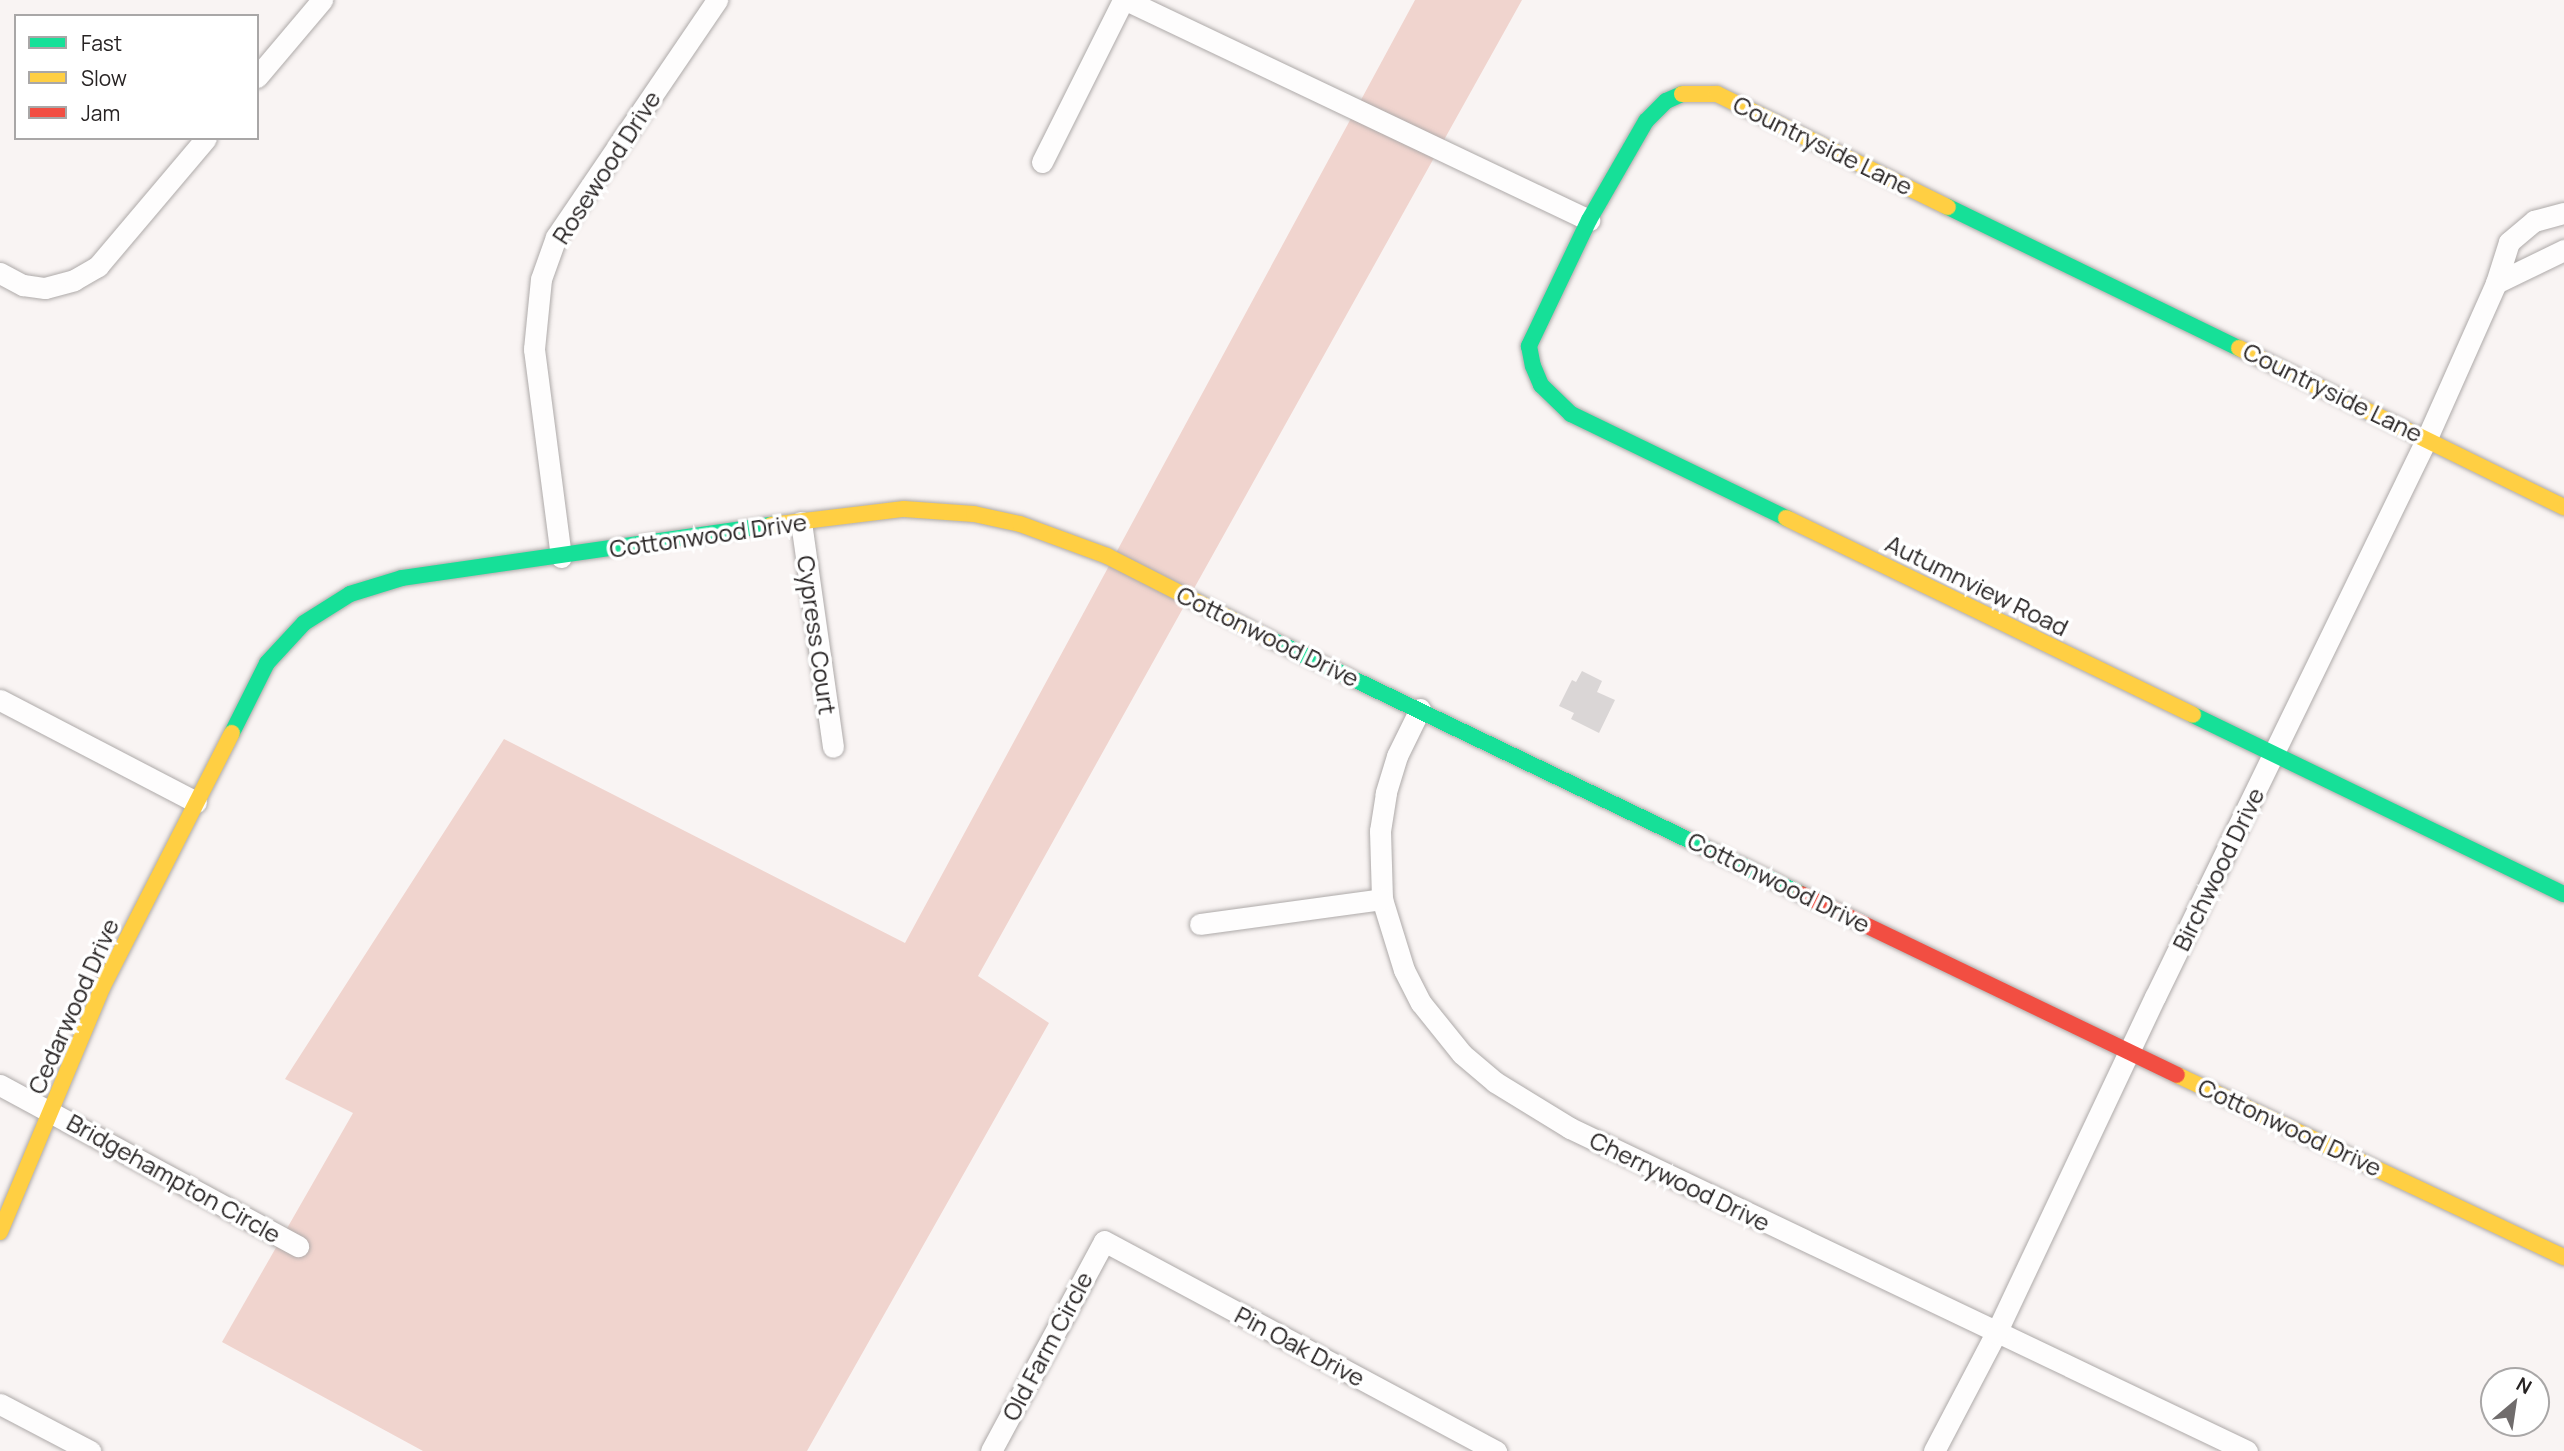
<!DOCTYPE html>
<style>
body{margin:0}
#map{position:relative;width:2564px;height:1451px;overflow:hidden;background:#f9f4f3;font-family:Manrope,sans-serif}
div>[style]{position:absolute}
.green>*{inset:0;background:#f0d4ce}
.building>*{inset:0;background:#dad6d6}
.roads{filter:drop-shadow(0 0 2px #aeaaa9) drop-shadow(0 0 2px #aeaaa9)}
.street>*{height:21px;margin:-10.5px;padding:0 10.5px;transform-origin:10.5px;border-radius:10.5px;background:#fefdfd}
.fast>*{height:16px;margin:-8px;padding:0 8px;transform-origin:8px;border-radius:8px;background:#16e098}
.slow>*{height:16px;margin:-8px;padding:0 8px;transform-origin:8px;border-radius:8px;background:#ffcf43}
.jam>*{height:16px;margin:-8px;padding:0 8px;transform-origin:8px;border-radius:8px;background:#f24e42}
span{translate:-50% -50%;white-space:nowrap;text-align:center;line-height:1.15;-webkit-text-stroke:7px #fff;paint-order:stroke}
.street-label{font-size:24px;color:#272323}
.legend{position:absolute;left:14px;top:14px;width:245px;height:126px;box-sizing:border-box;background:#fff;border:2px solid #a9a7a7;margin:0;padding:9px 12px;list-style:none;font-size:21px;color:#272323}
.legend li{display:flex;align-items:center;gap:14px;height:35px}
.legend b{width:35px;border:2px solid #a9a7a7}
.north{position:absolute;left:2480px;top:1367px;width:70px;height:70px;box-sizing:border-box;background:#fff;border:2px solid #a9a7a7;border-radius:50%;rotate:29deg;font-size:19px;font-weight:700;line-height:28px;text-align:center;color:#272323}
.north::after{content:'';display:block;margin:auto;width:24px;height:32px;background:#706c6c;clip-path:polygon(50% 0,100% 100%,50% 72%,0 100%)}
</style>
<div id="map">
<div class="green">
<i style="clip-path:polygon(1415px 0,1522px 0,978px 976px,1049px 1023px,807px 1451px,423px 1451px,222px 1342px,353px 1113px,285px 1079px,504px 739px,905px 943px)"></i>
</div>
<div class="building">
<i style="clip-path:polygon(1582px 671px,1602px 681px,1597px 692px,1615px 700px,1599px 733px,1571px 719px,1574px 713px,1559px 706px,1572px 680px,1576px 682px)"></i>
</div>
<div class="roads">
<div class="street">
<i style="left:1126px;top:0;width:513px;rotate:25.42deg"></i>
<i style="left:257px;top:77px;width:101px;rotate:-49.8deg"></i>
<i style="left:1042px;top:162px;width:181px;rotate:-63.4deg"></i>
<i style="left:0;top:273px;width:26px;rotate:28deg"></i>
<i style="left:23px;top:285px;width:22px;rotate:8deg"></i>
<i style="left:45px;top:288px;width:30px;rotate:-15deg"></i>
<i style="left:74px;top:280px;width:28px;rotate:-30deg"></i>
<i style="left:98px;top:266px;width:167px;rotate:-49.8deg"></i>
<i style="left:2496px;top:283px;width:76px;rotate:-25.9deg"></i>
<i style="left:801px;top:522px;width:227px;rotate:81.9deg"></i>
<i style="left:561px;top:557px;width:210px;rotate:-97.4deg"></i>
<i style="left:534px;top:349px;width:70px;rotate:-84.3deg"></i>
<i style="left:541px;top:279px;width:45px;rotate:-70.3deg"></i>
<i style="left:556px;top:237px;width:287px;rotate:-55.8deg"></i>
<i style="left:0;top:700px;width:221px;rotate:27.5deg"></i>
<i style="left:1420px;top:709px;width:52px;rotate:116.1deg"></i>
<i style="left:1397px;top:756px;width:39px;rotate:107deg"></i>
<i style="left:1386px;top:793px;width:38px;rotate:99deg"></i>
<i style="left:1380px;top:831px;width:68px;rotate:88.3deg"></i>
<i style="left:1382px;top:899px;width:74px;rotate:72.8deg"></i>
<i style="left:1404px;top:970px;width:37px;rotate:63deg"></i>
<i style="left:1421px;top:1003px;width:65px;rotate:51.2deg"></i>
<i style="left:1462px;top:1054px;width:43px;rotate:40.3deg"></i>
<i style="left:1495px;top:1082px;width:88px;rotate:31.5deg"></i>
<i style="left:1570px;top:1128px;width:750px;rotate:25.51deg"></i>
<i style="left:1200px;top:924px;width:184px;rotate:-7.8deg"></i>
<i style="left:0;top:1085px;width:339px;rotate:28.4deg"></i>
<i style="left:0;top:1404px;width:102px;rotate:27.6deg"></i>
<i style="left:991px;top:1451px;width:238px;rotate:-61.7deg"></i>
<i style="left:1104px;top:1241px;width:445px;rotate:28.2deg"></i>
<i style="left:1934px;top:1451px;width:133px;rotate:-62.3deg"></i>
<i style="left:1996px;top:1333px;width:372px;rotate:-64.7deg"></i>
<i style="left:2155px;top:997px;width:622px;rotate:-64.05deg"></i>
<i style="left:2427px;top:438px;width:170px;rotate:-66deg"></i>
<i style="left:2496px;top:283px;width:43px;rotate:-72.4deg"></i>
<i style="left:2509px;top:242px;width:33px;rotate:-40deg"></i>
<i style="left:2534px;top:221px;width:31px;rotate:-15deg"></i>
</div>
<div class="fast">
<i style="left:1682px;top:94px;width:17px;rotate:156deg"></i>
<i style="left:1666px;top:101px;width:28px;rotate:135deg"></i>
<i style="left:1646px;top:121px;width:114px;rotate:119.9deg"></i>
<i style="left:1589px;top:220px;width:140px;rotate:115.5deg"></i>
<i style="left:1529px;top:346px;width:20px;rotate:79deg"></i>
<i style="left:1533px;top:366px;width:21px;rotate:67deg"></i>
<i style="left:1541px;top:385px;width:42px;rotate:44deg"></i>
<i style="left:1571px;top:414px;width:239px;rotate:25.8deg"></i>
<i style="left:1948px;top:207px;width:323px;rotate:25.9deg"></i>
<i style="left:1270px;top:639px;width:589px;rotate:25.65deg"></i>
<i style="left:2193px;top:715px;width:412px;rotate:25.8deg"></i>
<i style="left:232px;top:733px;width:78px;rotate:-63.4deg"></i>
<i style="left:267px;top:663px;width:54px;rotate:-47.2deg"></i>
<i style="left:304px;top:623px;width:54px;rotate:-32.2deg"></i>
<i style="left:350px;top:594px;width:54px;rotate:-17.1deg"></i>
<i style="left:402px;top:578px;width:373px;rotate:-8.2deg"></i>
</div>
<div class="slow">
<i style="left:1682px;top:94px;width:35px"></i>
<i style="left:1717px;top:94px;width:257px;rotate:26.1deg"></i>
<i style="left:2239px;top:348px;width:362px;rotate:26.1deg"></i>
<i style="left:1786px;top:518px;width:452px;rotate:25.8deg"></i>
<i style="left:771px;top:525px;width:134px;rotate:-6.9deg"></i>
<i style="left:904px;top:509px;width:70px;rotate:4.1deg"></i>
<i style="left:974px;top:514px;width:47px;rotate:12.3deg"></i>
<i style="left:1020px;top:524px;width:93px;rotate:20.2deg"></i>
<i style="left:1107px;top:556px;width:183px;rotate:27deg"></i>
<i style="left:2177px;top:1075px;width:428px;rotate:25.2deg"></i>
<i style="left:0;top:1232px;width:267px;rotate:-67.3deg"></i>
<i style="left:103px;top:986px;width:284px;rotate:-63deg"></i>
</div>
<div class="jam">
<i style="left:1801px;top:894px;width:417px;rotate:25.7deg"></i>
</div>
</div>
<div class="street-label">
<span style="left:1823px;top:145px;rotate:26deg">Countryside Lane</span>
<span style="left:606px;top:167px;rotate:-57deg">Rosewood Drive</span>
<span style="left:2333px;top:392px;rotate:26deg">Countryside Lane</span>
<span style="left:708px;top:535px;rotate:-8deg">Cottonwood Drive</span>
<span style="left:1977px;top:585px;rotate:26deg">Autumnview Road</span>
<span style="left:817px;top:635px;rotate:82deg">Cypress Court</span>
<span style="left:1268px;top:636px;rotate:26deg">Cottonwood Drive</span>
<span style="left:2218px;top:869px;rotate:-64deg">Birchwood Drive</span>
<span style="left:1779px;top:882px;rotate:26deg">Cottonwood Drive</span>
<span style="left:73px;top:1006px;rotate:-66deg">Cedarwood Drive</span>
<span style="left:2290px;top:1127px;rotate:25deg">Cottonwood Drive</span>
<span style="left:174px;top:1178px;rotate:29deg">Bridgehampton Circle</span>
<span style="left:1680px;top:1181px;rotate:26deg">Cherrywood Drive</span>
<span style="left:1047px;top:1346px;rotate:-62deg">Old Farm Circle</span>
<span style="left:1300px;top:1346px;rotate:28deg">Pin Oak Drive</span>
</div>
<ul class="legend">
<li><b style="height:9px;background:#16e098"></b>Fast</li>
<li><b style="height:9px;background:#ffcf43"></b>Slow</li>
<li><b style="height:9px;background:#f24e42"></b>Jam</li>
</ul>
<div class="north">N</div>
</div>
